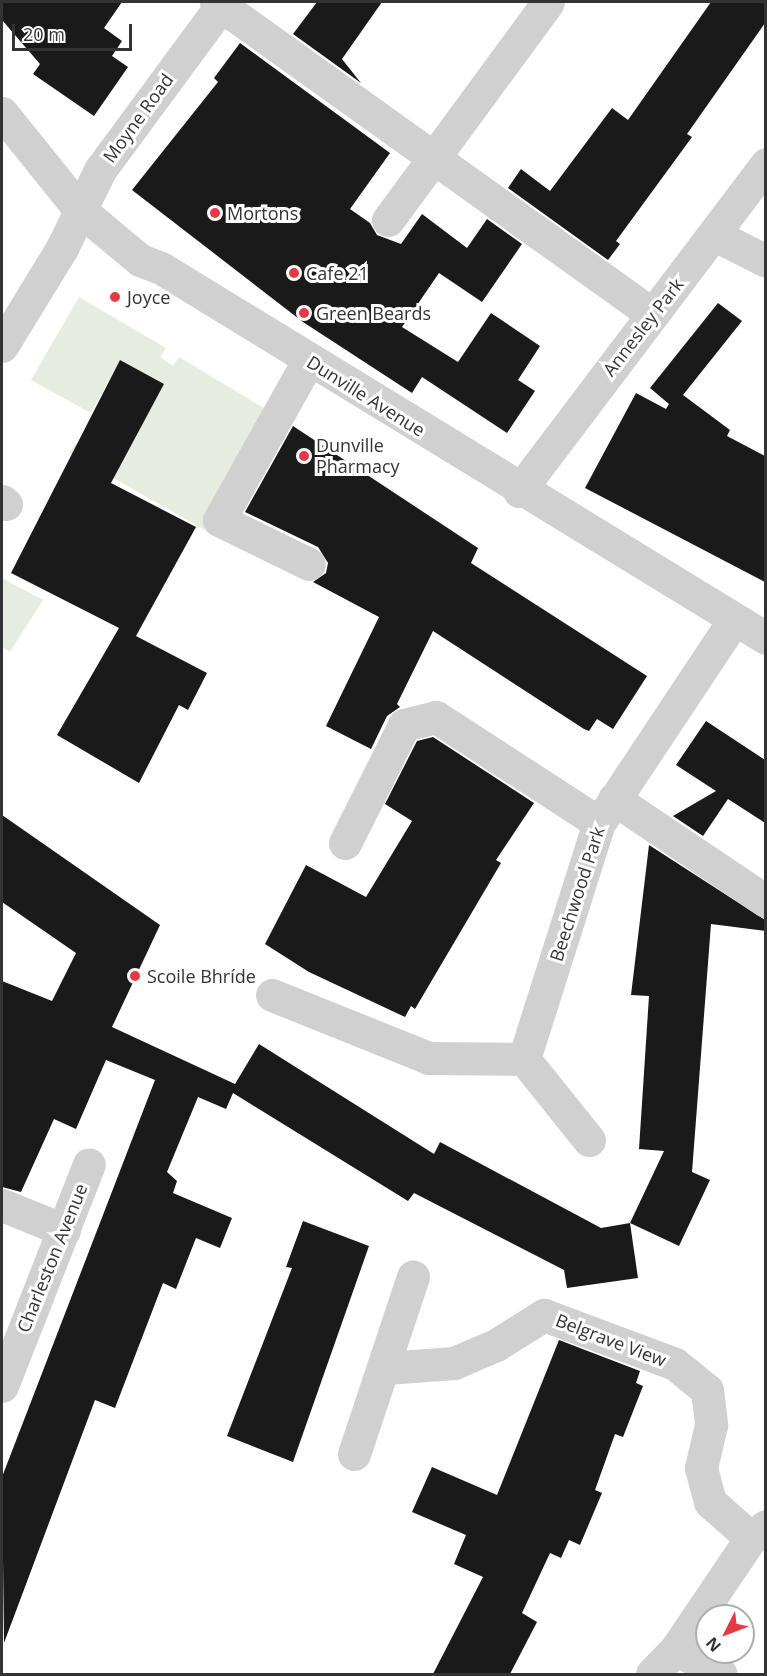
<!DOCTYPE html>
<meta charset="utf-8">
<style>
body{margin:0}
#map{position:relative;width:767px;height:1676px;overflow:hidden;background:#fff;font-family:"Open Sans",sans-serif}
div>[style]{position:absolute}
.green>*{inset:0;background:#e6ecdf}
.building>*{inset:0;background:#1a1a1a}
.minor>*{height:33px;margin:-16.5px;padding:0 16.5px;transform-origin:16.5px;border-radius:16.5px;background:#d0d0d0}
.dots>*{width:16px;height:16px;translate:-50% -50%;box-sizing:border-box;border:3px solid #fff;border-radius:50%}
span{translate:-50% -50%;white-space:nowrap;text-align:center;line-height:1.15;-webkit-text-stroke:6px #fff;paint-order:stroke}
.street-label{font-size:18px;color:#333}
.poi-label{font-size:18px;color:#333}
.left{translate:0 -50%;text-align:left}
.frame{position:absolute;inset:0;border:3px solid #333;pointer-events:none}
.north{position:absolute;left:695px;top:1604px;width:60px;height:60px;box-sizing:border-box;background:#fff;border:2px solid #adadad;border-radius:50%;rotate:228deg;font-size:16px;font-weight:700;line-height:24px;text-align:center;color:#333}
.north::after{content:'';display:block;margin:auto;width:21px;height:27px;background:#e63946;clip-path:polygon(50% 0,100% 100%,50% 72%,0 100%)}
.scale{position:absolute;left:12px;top:24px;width:120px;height:27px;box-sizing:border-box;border:3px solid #333;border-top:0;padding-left:8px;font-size:18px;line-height:21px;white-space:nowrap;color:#333;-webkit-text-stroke:4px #fff;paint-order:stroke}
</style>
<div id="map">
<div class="green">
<i style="clip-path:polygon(79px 297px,166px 348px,160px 357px,173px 366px,179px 357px,269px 411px,205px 530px,69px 453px,75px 444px,119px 467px,164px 384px,120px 360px,91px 413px,31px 380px)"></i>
<i style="clip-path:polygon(2px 578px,43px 600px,10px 652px,2px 647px)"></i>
</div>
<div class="building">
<i style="clip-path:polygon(2px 2px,122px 2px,104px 28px,122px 41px,112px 56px,128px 67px,94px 116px,33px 74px,40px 64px,2px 20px)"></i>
<i style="clip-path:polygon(317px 2px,382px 2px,342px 59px,361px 83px,293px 34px)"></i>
<i style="clip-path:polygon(711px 2px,765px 2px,765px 23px,687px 134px,692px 137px,616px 241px,620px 244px,608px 260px,508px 188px,521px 169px,550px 191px,612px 108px,628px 120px)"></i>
<i style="clip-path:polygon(240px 43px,390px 153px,350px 209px,370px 223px,377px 235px,401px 244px,422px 214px,467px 248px,487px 219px,522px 244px,482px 302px,439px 273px,402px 327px,458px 362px,491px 313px,540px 346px,518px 380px,535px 391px,507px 433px,422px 377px,412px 393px,303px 322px,132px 190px,218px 82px,214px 78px)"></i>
<i style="clip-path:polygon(718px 303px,742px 321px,683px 395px,730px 430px,727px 436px,765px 456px,765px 582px,585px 488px,636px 393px,666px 409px,669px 404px,650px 388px)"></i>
<i style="clip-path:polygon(120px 360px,164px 384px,111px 483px,196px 527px,136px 636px,207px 673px,188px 710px,179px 705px,139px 783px,57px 735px,119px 628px,11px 573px)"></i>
<i style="clip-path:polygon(293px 426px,478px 548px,471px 563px,647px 676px,613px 729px,597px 719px,589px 731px,584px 729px,433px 631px,397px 704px,400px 707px,387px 716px,371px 749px,326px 726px,379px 617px,313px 582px,326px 573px,328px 563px,318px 547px,245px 512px)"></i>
<i style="clip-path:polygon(706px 721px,765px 760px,765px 823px,728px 799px,703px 836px,673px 816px,716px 791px,676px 765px)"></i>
<i style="clip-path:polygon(433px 737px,534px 803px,496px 860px,501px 863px,415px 1009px,411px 1006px,405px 1017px,309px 972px,265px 944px,306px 865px,366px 897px,412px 821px,385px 804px,417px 741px)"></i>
<i style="clip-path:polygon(2px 815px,160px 925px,112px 1027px,235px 1084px,259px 1044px,434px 1154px,440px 1142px,601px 1228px,630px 1223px,664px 1151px,639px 1149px,649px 996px,631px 995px,649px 845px,765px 920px,765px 931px,711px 924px,692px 1172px,710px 1180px,679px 1246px,630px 1223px,638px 1278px,567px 1288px,564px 1270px,414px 1193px,408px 1201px,233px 1093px,226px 1109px,198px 1097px,167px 1172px,177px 1181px,173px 1193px,232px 1218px,220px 1248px,196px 1238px,176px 1289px,163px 1283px,115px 1408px,95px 1400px,4px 1643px,2px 1477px,155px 1080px,106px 1060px,76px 1129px,54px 1119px,21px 1192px,2px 1187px,2px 981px,52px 1001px,76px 953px,2px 902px)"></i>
<i style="clip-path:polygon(303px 1221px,369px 1246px,293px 1462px,227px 1436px,292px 1268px,286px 1267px)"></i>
<i style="clip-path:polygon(559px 1340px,640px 1371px,636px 1383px,643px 1386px,623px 1437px,615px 1434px,595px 1490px,602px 1493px,580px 1545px,569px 1540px,561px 1558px,550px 1553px,522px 1613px,537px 1622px,510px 1674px,433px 1674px,483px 1577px,454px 1564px,466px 1535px,412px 1512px,432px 1467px,497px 1495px)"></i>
</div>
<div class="minor">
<i style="left:216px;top:2px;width:536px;rotate:35.59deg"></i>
<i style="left:2px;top:113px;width:124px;rotate:51.2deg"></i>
<i style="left:80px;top:210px;width:78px;rotate:39.8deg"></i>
<i style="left:140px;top:260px;width:22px;rotate:21deg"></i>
<i style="left:161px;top:268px;width:709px;rotate:31.45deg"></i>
<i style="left:388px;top:220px;width:270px;rotate:-53.7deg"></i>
<i style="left:715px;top:235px;width:57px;rotate:27deg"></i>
<i style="left:2px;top:346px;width:115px;rotate:-58.5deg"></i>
<i style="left:62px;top:248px;width:87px;rotate:-64deg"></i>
<i style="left:100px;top:170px;width:209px;rotate:-53.6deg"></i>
<i style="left:308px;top:361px;width:182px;rotate:119.2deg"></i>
<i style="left:219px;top:520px;width:100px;rotate:26.1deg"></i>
<i style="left:519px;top:491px;width:410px;rotate:-52.9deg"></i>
<i style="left:2px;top:501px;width:5px;rotate:37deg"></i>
<i style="left:614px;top:799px;width:183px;rotate:33.9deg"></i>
<i style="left:345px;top:843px;width:132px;rotate:-63.4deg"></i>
<i style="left:404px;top:725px;width:33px;rotate:-14deg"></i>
<i style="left:436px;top:717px;width:194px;rotate:33deg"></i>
<i style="left:272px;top:995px;width:169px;rotate:21.9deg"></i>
<i style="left:429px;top:1058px;width:95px;rotate:0.6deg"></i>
<i style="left:524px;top:1059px;width:248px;rotate:-72.4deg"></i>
<i style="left:599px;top:823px;width:242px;rotate:-56.4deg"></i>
<i style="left:524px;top:1059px;width:104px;rotate:51.3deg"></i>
<i style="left:2px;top:1205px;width:67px;rotate:22deg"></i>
<i style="left:386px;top:1368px;width:68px;rotate:-4.2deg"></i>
<i style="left:454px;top:1363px;width:46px;rotate:-23.2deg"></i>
<i style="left:496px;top:1345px;width:57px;rotate:-32deg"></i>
<i style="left:544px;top:1315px;width:140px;rotate:20.5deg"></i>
<i style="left:675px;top:1364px;width:41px;rotate:39.1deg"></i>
<i style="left:707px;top:1390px;width:35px;rotate:83deg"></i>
<i style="left:711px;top:1425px;width:44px;rotate:103.1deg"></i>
<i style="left:701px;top:1468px;width:35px;rotate:75deg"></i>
<i style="left:710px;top:1502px;width:55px;rotate:41.3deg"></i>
<i style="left:2px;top:1386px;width:238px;rotate:-68.6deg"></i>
<i style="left:354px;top:1454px;width:187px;rotate:-71.6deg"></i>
<i style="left:676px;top:1649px;width:51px;rotate:29.1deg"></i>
<i style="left:652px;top:1674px;width:35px;rotate:-46deg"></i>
<i style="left:676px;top:1649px;width:134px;rotate:-56deg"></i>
<i style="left:751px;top:1538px;width:19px;rotate:-39deg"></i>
</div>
<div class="dots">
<i style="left:215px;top:213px;background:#e63946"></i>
<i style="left:294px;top:273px;background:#e63946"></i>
<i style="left:115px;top:297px;background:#e63946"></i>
<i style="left:304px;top:313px;background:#e63946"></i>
<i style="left:304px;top:456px;background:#e63946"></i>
<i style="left:135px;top:976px;background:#e63946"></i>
</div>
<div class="street-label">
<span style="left:138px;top:118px;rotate:-54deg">Moyne Road</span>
<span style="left:643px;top:327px;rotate:-52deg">Annesley Park</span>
<span style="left:366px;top:396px;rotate:32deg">Dunville Avenue</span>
<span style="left:577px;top:894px;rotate:-72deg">Beechwood Park</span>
<span style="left:52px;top:1258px;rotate:-68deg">Charleston Avenue</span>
<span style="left:611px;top:1340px;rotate:21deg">Belgrave View</span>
</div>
<div class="poi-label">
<span class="left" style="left:227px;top:213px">Mortons</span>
<span class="left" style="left:306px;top:273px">Cafe 21</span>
<span class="left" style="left:127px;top:297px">Joyce</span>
<span class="left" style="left:316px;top:313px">Green Beards</span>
<span class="left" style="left:316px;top:456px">Dunville<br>Pharmacy</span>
<span class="left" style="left:147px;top:976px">Scoile Bhríde</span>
</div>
<div class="frame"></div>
<div class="north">N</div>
<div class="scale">20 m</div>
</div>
